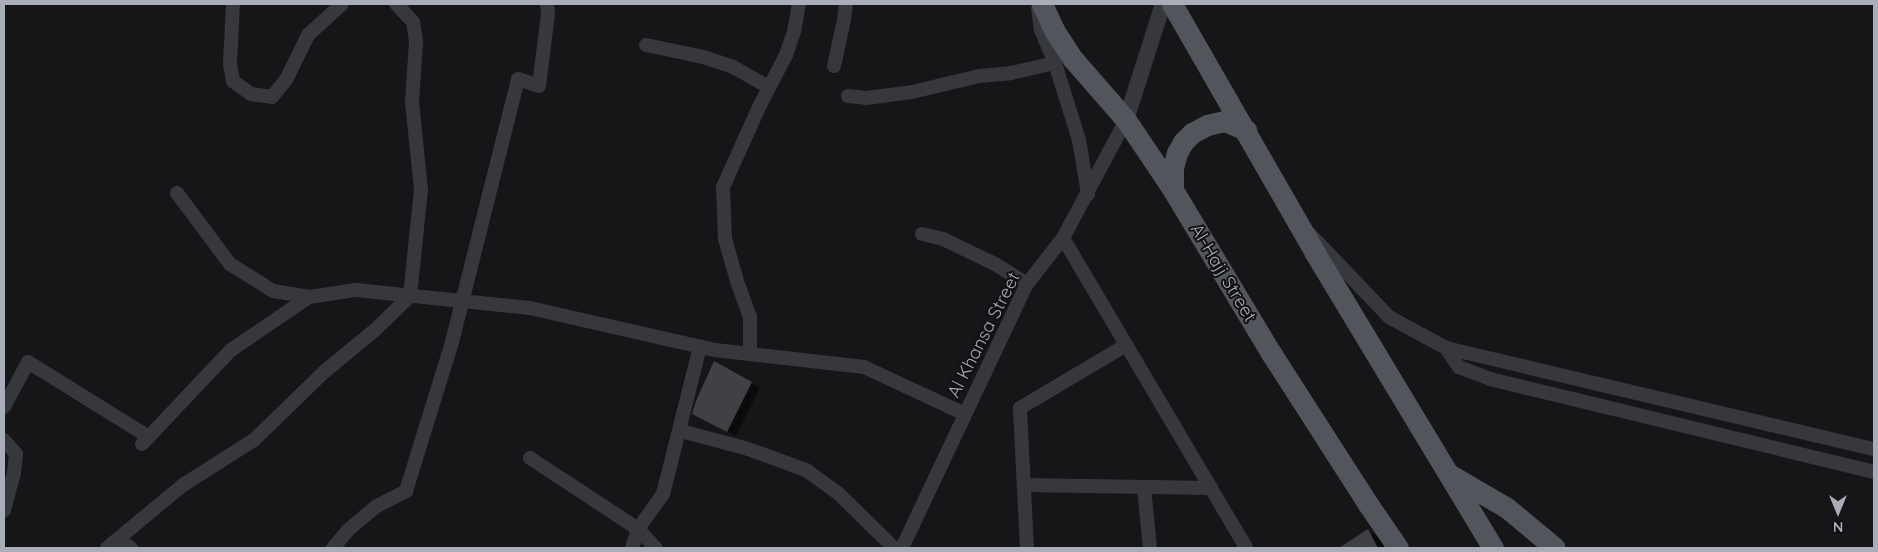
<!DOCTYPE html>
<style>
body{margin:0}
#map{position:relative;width:1878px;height:552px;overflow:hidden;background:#161618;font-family:Quicksand,sans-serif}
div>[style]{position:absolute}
.shadow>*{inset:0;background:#0007}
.building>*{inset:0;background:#404145}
.minor>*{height:14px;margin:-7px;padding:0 7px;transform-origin:7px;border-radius:7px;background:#37383d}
.tertiary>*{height:16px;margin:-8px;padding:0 8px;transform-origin:8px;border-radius:8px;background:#37383d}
.primary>*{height:21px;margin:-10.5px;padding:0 10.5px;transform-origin:10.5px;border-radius:10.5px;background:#53555c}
span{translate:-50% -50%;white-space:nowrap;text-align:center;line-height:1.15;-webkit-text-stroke:4px #111113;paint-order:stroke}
.street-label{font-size:18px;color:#a8adb8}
.frame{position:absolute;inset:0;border:5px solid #a8adb8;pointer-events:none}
.north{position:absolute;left:1813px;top:487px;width:50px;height:50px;-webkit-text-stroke:4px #111113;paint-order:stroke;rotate:180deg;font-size:14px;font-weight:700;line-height:20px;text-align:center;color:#a8adb8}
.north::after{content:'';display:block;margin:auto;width:18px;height:22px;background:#a8adb8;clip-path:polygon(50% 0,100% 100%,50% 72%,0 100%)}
</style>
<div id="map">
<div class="shadow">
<i style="clip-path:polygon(715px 363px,760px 388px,736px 436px,703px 418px)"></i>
<i style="clip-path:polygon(1368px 531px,1379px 537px,1385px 548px,1341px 548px)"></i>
</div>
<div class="building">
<i style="clip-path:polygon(714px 361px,752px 382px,727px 432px,692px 414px,696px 401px)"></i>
<i style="clip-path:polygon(1368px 529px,1378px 548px,1339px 548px)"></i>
</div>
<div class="minor">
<i style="left:233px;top:4px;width:60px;rotate:92.9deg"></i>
<i style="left:230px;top:64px;width:17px;rotate:80deg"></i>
<i style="left:233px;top:81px;width:22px;rotate:36deg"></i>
<i style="left:251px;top:94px;width:21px;rotate:8deg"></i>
<i style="left:272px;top:97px;width:22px;rotate:-51deg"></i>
<i style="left:286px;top:80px;width:50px;rotate:-63.9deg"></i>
<i style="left:308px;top:35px;width:46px;rotate:-42.4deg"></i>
<i style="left:1038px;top:9px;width:21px;rotate:82deg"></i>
<i style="left:1041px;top:30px;width:36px;rotate:67deg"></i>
<i style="left:1055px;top:63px;width:81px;rotate:72.7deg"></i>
<i style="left:1079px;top:140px;width:55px;rotate:80.5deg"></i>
<i style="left:646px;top:45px;width:58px;rotate:11.9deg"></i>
<i style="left:703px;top:57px;width:32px;rotate:18deg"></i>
<i style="left:733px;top:67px;width:41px;rotate:29.1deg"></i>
<i style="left:834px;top:66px;width:47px;rotate:-77.7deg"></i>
<i style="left:844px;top:20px;width:16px;rotate:-83deg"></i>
<i style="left:848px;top:96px;width:18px;rotate:6deg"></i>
<i style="left:866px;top:98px;width:46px;rotate:-7.4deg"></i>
<i style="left:912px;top:92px;width:69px;rotate:-13.4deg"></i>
<i style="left:979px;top:76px;width:32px;rotate:-5deg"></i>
<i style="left:1011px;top:73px;width:45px;rotate:-12.8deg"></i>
<i style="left:177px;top:193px;width:89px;rotate:53.3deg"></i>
<i style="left:230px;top:264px;width:51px;rotate:32.1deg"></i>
<i style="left:273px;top:291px;width:36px;rotate:9deg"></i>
<i style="left:309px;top:297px;width:48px;rotate:-8.5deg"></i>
<i style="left:356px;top:290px;width:175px;rotate:5.9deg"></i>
<i style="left:530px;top:308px;width:190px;rotate:12.8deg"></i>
<i style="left:715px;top:350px;width:150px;rotate:6.5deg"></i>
<i style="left:864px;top:367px;width:111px;rotate:25deg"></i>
<i style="left:922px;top:234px;width:22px;rotate:13deg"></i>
<i style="left:943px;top:239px;width:58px;rotate:25.7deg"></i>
<i style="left:995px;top:264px;width:38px;rotate:32deg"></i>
<i style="left:1310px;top:234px;width:115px;rotate:46.4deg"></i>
<i style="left:1389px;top:317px;width:65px;rotate:28.5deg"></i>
<i style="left:1446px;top:348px;width:440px;rotate:13.3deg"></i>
<i style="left:1063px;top:238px;width:360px;rotate:59.4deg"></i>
<i style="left:1446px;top:348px;width:23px;rotate:56deg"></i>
<i style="left:1459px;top:367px;width:33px;rotate:21deg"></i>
<i style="left:1490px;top:379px;width:395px;rotate:13.6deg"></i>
<i style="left:750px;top:354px;width:37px;rotate:-90deg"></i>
<i style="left:750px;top:317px;width:38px;rotate:-110deg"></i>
<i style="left:737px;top:281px;width:44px;rotate:-105.9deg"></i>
<i style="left:725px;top:239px;width:52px;rotate:-92.2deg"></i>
<i style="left:723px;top:187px;width:90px;rotate:-65.7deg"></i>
<i style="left:760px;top:105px;width:56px;rotate:-62.5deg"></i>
<i style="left:786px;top:55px;width:24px;rotate:-71deg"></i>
<i style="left:794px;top:32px;width:28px;rotate:-80deg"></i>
<i style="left:4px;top:407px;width:51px;rotate:-61.9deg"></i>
<i style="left:28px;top:362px;width:142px;rotate:31.8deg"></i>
<i style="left:681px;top:431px;width:69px;rotate:15deg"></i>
<i style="left:748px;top:449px;width:62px;rotate:19.9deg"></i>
<i style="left:806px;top:470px;width:39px;rotate:36deg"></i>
<i style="left:838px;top:493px;width:78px;rotate:44.5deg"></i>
<i style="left:4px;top:440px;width:18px;rotate:49deg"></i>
<i style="left:16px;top:454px;width:19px;rotate:96deg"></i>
<i style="left:14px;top:473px;width:39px;rotate:105deg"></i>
<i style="left:142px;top:444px;width:129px;rotate:-46.6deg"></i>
<i style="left:231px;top:350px;width:94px;rotate:-34.2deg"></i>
<i style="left:530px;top:458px;width:129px;rotate:33.3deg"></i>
<i style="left:638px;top:529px;width:26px;rotate:47deg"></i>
<i style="left:1024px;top:485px;width:187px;rotate:0.9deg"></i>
<i style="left:1144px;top:488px;width:60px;rotate:84.3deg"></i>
<i style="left:119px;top:539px;width:15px;rotate:37deg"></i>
<i style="left:107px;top:548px;width:99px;rotate:-39.7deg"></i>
<i style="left:183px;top:485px;width:84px;rotate:-32.4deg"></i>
<i style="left:254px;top:440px;width:98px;rotate:-44.2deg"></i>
<i style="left:324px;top:372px;width:66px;rotate:-39.5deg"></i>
<i style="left:375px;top:330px;width:49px;rotate:-44.2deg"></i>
<i style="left:410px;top:296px;width:107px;rotate:-84.1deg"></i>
<i style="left:421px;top:190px;width:88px;rotate:-95.8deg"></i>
<i style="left:412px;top:102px;width:61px;rotate:-86.2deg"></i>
<i style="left:416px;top:41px;width:19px;rotate:-99deg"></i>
<i style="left:413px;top:22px;width:25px;rotate:-133deg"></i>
<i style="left:333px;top:548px;width:23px;rotate:-50deg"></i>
<i style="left:348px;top:530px;width:38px;rotate:-40deg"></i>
<i style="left:377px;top:506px;width:33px;rotate:-27deg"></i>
<i style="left:406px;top:491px;width:152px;rotate:-72.8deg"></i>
<i style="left:451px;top:346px;width:275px;rotate:-75.9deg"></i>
<i style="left:518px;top:79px;width:22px;rotate:18deg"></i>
<i style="left:539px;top:86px;width:73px;rotate:-82.9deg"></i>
<i style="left:548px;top:14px;width:10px;rotate:-96deg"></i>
<i style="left:632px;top:548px;width:20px;rotate:-72deg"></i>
<i style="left:638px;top:529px;width:43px;rotate:-54.5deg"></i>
<i style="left:663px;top:494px;width:152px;rotate:-75.9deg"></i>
<i style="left:902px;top:548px;width:292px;rotate:-64.7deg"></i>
<i style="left:1027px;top:284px;width:58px;rotate:-52deg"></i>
<i style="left:1063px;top:238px;width:134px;rotate:-61.9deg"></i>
<i style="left:1027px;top:548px;width:140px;rotate:-92.9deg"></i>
<i style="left:1020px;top:408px;width:123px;rotate:-30.7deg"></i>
</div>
<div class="tertiary">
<i style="left:1126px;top:120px;width:122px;rotate:-72.3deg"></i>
</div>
<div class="primary">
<i style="left:1042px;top:4px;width:29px;rotate:65deg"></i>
<i style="left:1054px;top:30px;width:35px;rotate:57deg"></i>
<i style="left:1073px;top:59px;width:81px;rotate:49deg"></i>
<i style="left:1126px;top:120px;width:84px;rotate:56.1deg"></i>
<i style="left:1173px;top:190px;width:190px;rotate:59deg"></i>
<i style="left:1271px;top:353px;width:179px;rotate:57.3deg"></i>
<i style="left:1368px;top:504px;width:53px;rotate:55.7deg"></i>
<i style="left:1172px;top:4px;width:287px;rotate:60.1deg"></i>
<i style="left:1315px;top:253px;width:345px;rotate:58.9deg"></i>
<i style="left:1173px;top:190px;width:22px;rotate:-90deg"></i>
<i style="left:1173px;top:168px;width:16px;rotate:-75deg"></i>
<i style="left:1177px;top:153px;width:13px;rotate:-61deg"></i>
<i style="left:1183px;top:142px;width:13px;rotate:-45deg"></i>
<i style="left:1192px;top:133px;width:17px;rotate:-28deg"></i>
<i style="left:1207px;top:125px;width:18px;rotate:-13deg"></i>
<i style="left:1225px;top:121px;width:23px;rotate:23deg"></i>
<i style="left:1449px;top:474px;width:67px;rotate:30.4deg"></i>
<i style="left:1507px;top:508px;width:62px;rotate:39.8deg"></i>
</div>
<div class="street-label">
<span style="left:1223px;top:273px;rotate:59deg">Al-Hajj Street</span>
<span style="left:984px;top:335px;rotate:-63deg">Al Khansa Street</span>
</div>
<div class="frame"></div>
<div class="north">N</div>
</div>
